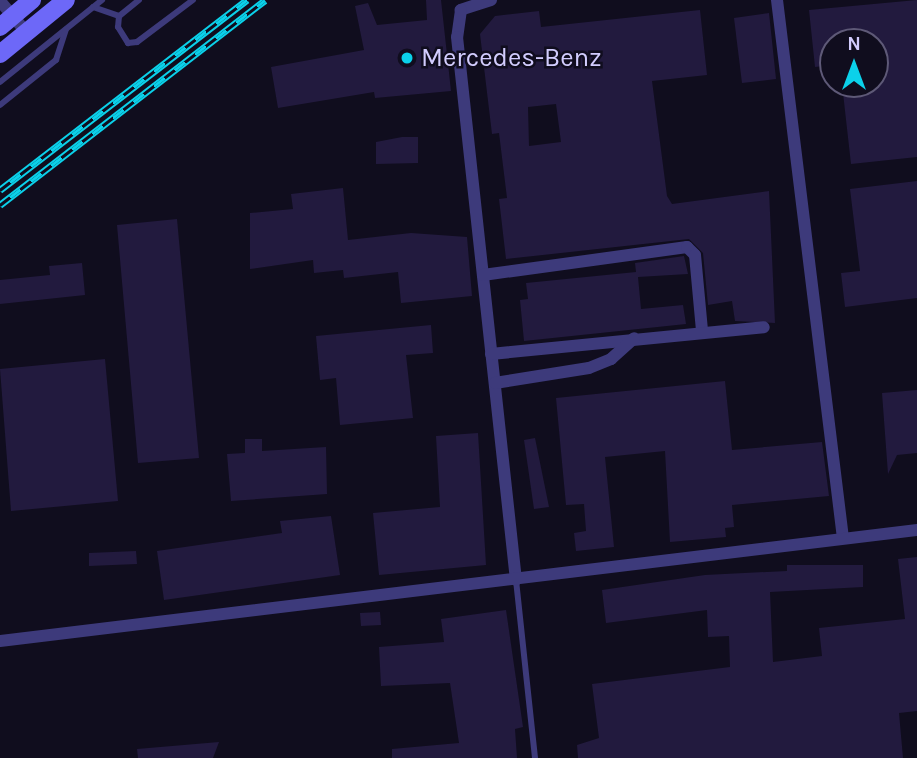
<!DOCTYPE html>
<style>
body{margin:0}
#map{position:relative;width:917px;height:758px;overflow:hidden;background:#100d1e;font-family:Karla,sans-serif}
div>[style]{position:absolute}
.building>*{inset:0;background:#221a3e}
.service>*{height:6px;margin:-3px;padding:0 3px;transform-origin:3px;border-radius:3px;background:#3d3a7b}
.minor>*{height:12px;margin:-6px;padding:0 6px;transform-origin:6px;border-radius:6px;background:#3d3a7b}
.secondary>*{height:18px;margin:-9px;padding:0 9px;transform-origin:9px;border-radius:9px;background:#6d68f8}
.rail>*{height:7px;margin-top:-3.5px;transform-origin:0;background:repeating-linear-gradient(90deg,#100d1e 0 13px,#0bd1ea 0 26px);box-sizing:border-box;border-block:2px solid #0bd1ea}
.dots>*{width:19px;height:19px;translate:-50% -50%;box-sizing:border-box;border:4px solid #100d1e;border-radius:50%}
span{translate:-50% -50%;white-space:nowrap;text-align:center;line-height:1.15;-webkit-text-stroke:5px #100d1e;paint-order:stroke}
.poi-label{font-size:26px;color:#d2ccfd}
.left{translate:0 -50%;text-align:left}
.north{position:absolute;left:819px;top:28px;width:70px;height:70px;box-sizing:border-box;background:#100d1e;border:2px solid #5e5977;border-radius:50%;rotate:0deg;font-size:19px;font-weight:700;line-height:28px;text-align:center;color:#d2ccfd}
.north::after{content:'';display:block;margin:auto;width:24px;height:32px;background:#0bd1ea;clip-path:polygon(50% 0,100% 100%,50% 72%,0 100%)}
</style>
<div id="map">
<div class="building">
<i style="clip-path:polygon(426px 0,441px 0,451px 91px,375px 98px,374px 92px,278px 108px,271px 67px,364px 50px,355px 6px,368px 3px,377px 25px,427px 20px)"></i>
<i style="clip-path:polygon(917px 0,917px 157px,851px 164px,842px 84px,875px 84px,875px 42px,833px 42px,833px 65px,815px 67px,809px 10px)"></i>
<i style="clip-path:polygon(evenodd,700px 10px,707px 75px,652px 81px,667px 196px,672px 204px,769px 191px,775px 323px,735px 321px,732px 301px,708px 305px,703px 253px,689px 239px,506px 259px,499px 199px,507px 198px,499px 133px,492px 134px,480px 34px,495px 16px,539px 11px,541px 27px,700px 10px,556px 104px,561px 142px,529px 146px,528px 107px,556px 104px)"></i>
<i style="clip-path:polygon(769px 13px,776px 79px,742px 83px,734px 18px)"></i>
<i style="clip-path:polygon(402px 137px,418px 137px,418px 163px,376px 164px,376px 142px)"></i>
<i style="clip-path:polygon(917px 181px,917px 298px,845px 307px,841px 273px,860px 271px,850px 189px)"></i>
<i style="clip-path:polygon(343px 188px,348px 240px,411px 233px,467px 237px,472px 296px,401px 303px,398px 272px,344px 278px,343px 270px,314px 273px,313px 260px,250px 269px,250px 213px,293px 209px,291px 194px)"></i>
<i style="clip-path:polygon(177px 219px,199px 458px,138px 463px,117px 225px)"></i>
<i style="clip-path:polygon(684px 256px,688px 274px,638px 277px,641px 309px,683px 305px,686px 324px,524px 341px,520px 300px,528px 299px,526px 283px,636px 272px,635px 263px)"></i>
<i style="clip-path:polygon(82px 263px,85px 295px,0 304px,0 280px,50px 275px,49px 266px)"></i>
<i style="clip-path:polygon(431px 325px,433px 353px,406px 355px,413px 418px,340px 425px,336px 378px,320px 380px,316px 336px)"></i>
<i style="clip-path:polygon(105px 359px,118px 501px,11px 511px,0 369px)"></i>
<i style="clip-path:polygon(725px 381px,732px 450px,822px 442px,829px 496px,732px 505px,734px 527px,725px 528px,726px 537px,670px 542px,665px 451px,605px 457px,614px 547px,576px 551px,574px 533px,586px 531px,584px 504px,566px 505px,556px 398px)"></i>
<i style="clip-path:polygon(917px 390px,917px 453px,897px 455px,888px 474px,882px 393px)"></i>
<i style="clip-path:polygon(478px 433px,486px 565px,379px 575px,373px 513px,440px 507px,436px 436px)"></i>
<i style="clip-path:polygon(535px 438px,549px 507px,534px 509px,524px 440px)"></i>
<i style="clip-path:polygon(245px 439px,262px 439px,262px 451px,326px 447px,327px 494px,231px 501px,227px 454px,245px 453px)"></i>
<i style="clip-path:polygon(331px 516px,340px 575px,164px 600px,157px 551px,282px 533px,280px 521px)"></i>
<i style="clip-path:polygon(136px 551px,137px 564px,89px 566px,89px 553px)"></i>
<i style="clip-path:polygon(917px 557px,917px 711px,899px 713px,903px 758px,578px 758px,577px 745px,599px 738px,592px 684px,730px 667px,729px 636px,708px 637px,707px 610px,606px 623px,602px 590px,705px 575px,787px 571px,787px 565px,863px 565px,863px 587px,770px 592px,773px 662px,822px 656px,819px 628px,905px 619px,898px 559px)"></i>
<i style="clip-path:polygon(506px 610px,523px 727px,515px 729px,517px 758px,392px 758px,392px 749px,459px 743px,450px 683px,381px 686px,379px 647px,444px 642px,441px 619px)"></i>
<i style="clip-path:polygon(380px 612px,381px 625px,361px 626px,360px 613px)"></i>
<i style="clip-path:polygon(219px 742px,213px 758px,138px 758px,137px 749px)"></i>
</div>
<div class="service">
<i style="left:139px;top:0;width:26px;rotate:141deg"></i>
<i style="left:119px;top:16px;width:11px;rotate:95deg"></i>
<i style="left:118px;top:27px;width:19px;rotate:58deg"></i>
<i style="left:128px;top:43px;width:9px;rotate:-6deg"></i>
<i style="left:137px;top:42px;width:70px;rotate:-36.9deg"></i>
<i style="left:93px;top:7px;width:28px;rotate:19deg"></i>
<i style="left:0;top:82px;width:131px;rotate:-38.8deg"></i>
<i style="left:0;top:105px;width:72px;rotate:-38.8deg"></i>
<i style="left:56px;top:60px;width:32px;rotate:-72deg"></i>
<i style="left:516px;top:580px;width:179px;rotate:83.9deg"></i>
</div>
<div class="minor">
<i style="left:491px;top:0;width:32px;rotate:162deg"></i>
<i style="left:461px;top:10px;width:27px;rotate:98deg"></i>
<i style="left:457px;top:37px;width:546px;rotate:83.8deg"></i>
<i style="left:777px;top:0;width:542px;rotate:83.01deg"></i>
<i style="left:0;top:1px;width:42px;rotate:49.8deg"></i>
<i style="left:483px;top:275px;width:206px;rotate:-7.8deg"></i>
<i style="left:687px;top:247px;width:11px;rotate:45deg"></i>
<i style="left:695px;top:255px;width:76px;rotate:84.7deg"></i>
<i style="left:491px;top:354px;width:274px;rotate:-5.6deg"></i>
<i style="left:495px;top:383px;width:95px;rotate:-9.1deg"></i>
<i style="left:589px;top:368px;width:24px;rotate:-22deg"></i>
<i style="left:611px;top:359px;width:31px;rotate:-42deg"></i>
<i style="left:0;top:641px;width:924px;rotate:-6.9deg"></i>
</div>
<div class="secondary">
<i style="left:0;top:27px;width:42px;rotate:-40.2deg"></i>
<i style="left:0;top:54px;width:85px;rotate:-39.3deg"></i>
</div>
<div class="rail">
<i style="left:0;top:190px;width:312px;rotate:-37.6deg"></i>
<i style="left:0;top:205px;width:335px;rotate:-37.7deg"></i>
</div>
<div class="dots">
<i style="left:407px;top:58px;background:#0bd1ea"></i>
</div>
<div class="poi-label">
<span class="left" style="left:421px;top:58px">Mercedes-Benz</span>
</div>
<div class="north">N</div>
</div>
